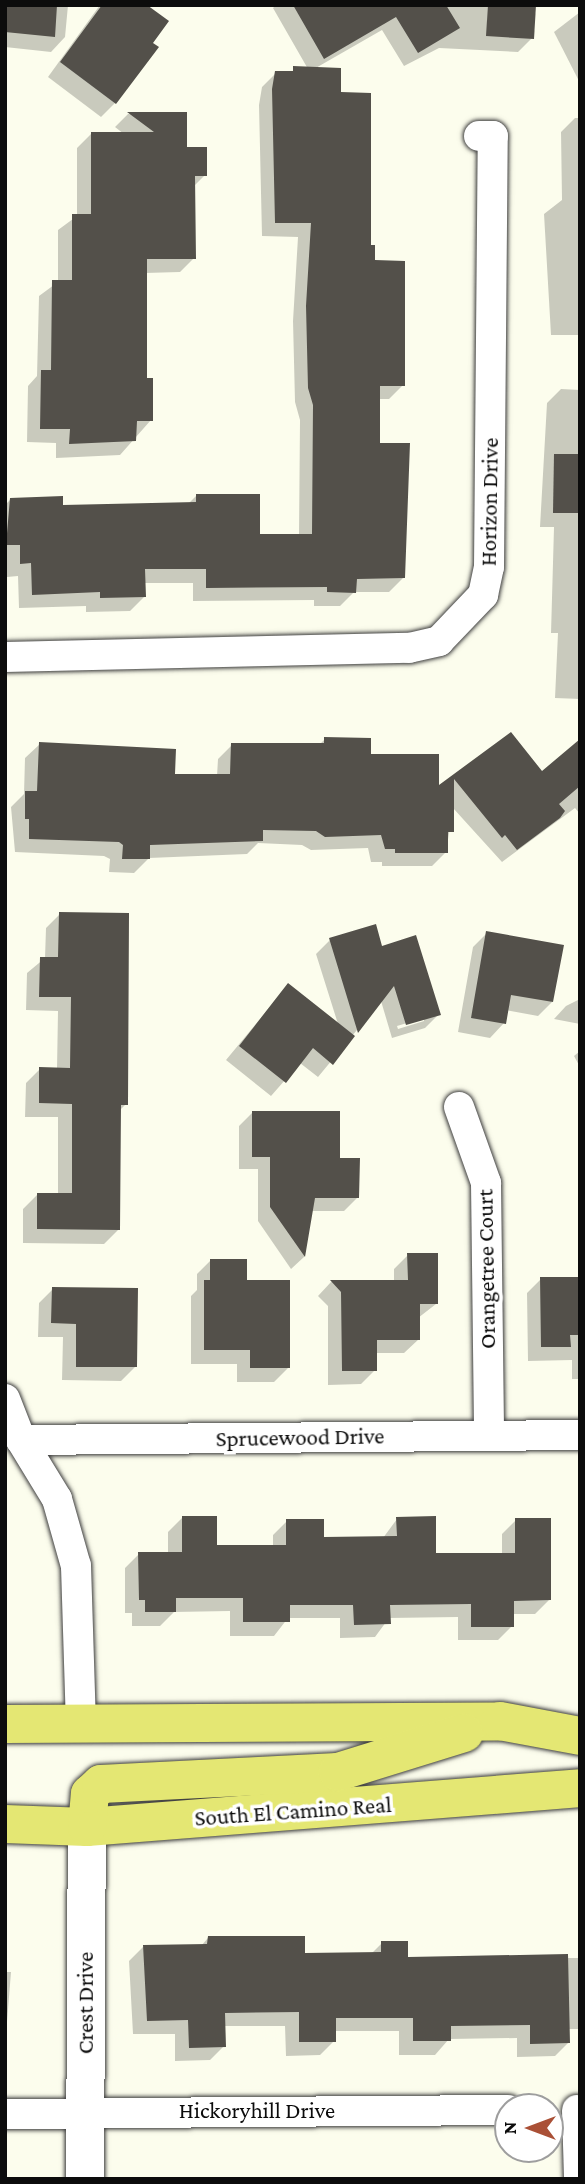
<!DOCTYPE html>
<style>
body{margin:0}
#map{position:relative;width:585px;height:2184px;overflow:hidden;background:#fcfded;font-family:"Crimson Pro",serif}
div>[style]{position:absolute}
.shadow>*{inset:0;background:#0003}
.building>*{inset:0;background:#53504a}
.roads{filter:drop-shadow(0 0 2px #3f3f3f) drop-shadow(0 0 2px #3f3f3f)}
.minor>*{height:30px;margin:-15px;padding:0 15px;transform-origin:15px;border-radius:15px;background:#fff}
.tertiary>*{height:38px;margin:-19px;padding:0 19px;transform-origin:19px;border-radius:19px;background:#fff}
.primary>*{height:38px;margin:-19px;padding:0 19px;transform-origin:19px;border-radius:19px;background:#e4e773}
span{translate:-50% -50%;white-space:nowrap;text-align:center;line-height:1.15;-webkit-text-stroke:7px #fff;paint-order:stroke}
.street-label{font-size:23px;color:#0c0c0c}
.frame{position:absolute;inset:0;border:7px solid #0c0c0c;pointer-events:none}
.north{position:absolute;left:494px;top:2093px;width:70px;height:70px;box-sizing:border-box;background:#fff;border:2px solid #9e9e9e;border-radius:50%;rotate:270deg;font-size:19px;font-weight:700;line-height:28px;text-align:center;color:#0c0c0c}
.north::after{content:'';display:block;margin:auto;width:24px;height:32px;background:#aa5036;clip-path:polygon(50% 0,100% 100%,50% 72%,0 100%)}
</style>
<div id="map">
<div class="shadow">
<i style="clip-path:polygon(5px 5px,68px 5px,65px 37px,51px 52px,5px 47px)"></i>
<i style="clip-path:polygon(100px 5px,140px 5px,151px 44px,115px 103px,101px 117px,48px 77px)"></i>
<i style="clip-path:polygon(276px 5px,534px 5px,532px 38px,518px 52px,439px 48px,404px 66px,382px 30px,314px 69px,339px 94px,369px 247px,403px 385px,389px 399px,378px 399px,378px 445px,403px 578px,389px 592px,354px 592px,340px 606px,314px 606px,314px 600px,193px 601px,193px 583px,144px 583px,144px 597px,130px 611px,86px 612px,86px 606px,19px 608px,18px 576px,7px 577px,5px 558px,5px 505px,10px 500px,62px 507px,188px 504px,197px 495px,258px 536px,299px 536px,300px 420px,295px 402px,293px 321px,298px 237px,262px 236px,259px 105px,262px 87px,276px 73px,308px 69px,273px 8px)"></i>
<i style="clip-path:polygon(580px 12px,580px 83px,554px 32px)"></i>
<i style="clip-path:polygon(128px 114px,185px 114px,185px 149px,205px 175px,193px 187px,194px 258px,180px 272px,145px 273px,145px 380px,151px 420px,120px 455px,56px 458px,56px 443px,27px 442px,28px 386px,37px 376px,39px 296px,58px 282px,58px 230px,77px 216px,77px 148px,91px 134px,124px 134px,115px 127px)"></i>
<i style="clip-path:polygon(575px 118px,580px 118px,580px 335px,551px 335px,544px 214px,562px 200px,561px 132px)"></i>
<i style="clip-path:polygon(561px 389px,580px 390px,580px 699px,555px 698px,558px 633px,551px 633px,554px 527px,540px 527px,547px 403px)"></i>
<i style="clip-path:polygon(510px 734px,542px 773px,580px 742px,580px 814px,575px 808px,502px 862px,453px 808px,446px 852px,432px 866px,382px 866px,382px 862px,371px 862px,368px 848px,311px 850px,302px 845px,258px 843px,247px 854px,149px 858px,134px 873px,109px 872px,110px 859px,104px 856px,15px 852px,11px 807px,24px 794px,25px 758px,40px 744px,173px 776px,217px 776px,218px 759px,232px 745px,319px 745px,325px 739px,437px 789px)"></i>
<i style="clip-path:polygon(60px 914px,126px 1104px,119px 1111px,118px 1230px,104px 1244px,23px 1243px,23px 1209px,37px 1195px,58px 1195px,58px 1117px,25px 1117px,26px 1083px,40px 1069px,57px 1069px,58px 1011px,26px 1010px,27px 973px,45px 958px,46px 928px)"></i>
<i style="clip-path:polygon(487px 933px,552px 1002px,538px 1016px,506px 1010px,504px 1023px,490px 1038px,458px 1032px,473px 947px)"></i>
<i style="clip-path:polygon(evenodd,330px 940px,381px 948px,439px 1014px,425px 1028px,392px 1038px,381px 1001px,318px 1077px,300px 1063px,271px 1096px,226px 1060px,288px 985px,338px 1024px,316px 954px,330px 940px,424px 1018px,424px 1021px,398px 1029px,397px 1026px,424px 1018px)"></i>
<i style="clip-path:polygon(580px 999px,580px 1024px,554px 1019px,566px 1006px)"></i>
<i style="clip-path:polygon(580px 1051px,580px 1067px,574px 1056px)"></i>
<i style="clip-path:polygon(252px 1113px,338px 1159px,358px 1197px,344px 1211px,311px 1211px,304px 1257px,291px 1269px,258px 1221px,258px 1169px,239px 1169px,239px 1126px)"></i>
<i style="clip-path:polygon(408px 1255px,436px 1304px,418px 1318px,419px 1339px,404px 1353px,375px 1353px,375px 1370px,361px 1384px,328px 1385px,328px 1306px,318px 1296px,331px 1282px,394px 1282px,394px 1269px)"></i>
<i style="clip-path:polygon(211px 1260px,245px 1282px,288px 1368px,274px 1382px,237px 1382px,237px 1364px,191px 1364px,191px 1296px,197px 1290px,197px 1274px)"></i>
<i style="clip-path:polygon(580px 1278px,580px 1379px,572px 1379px,572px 1360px,528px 1361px,527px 1293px,541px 1279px)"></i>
<i style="clip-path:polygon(53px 1289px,135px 1367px,121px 1381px,62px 1380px,63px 1337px,38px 1337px,39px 1303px)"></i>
<i style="clip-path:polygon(182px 1518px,215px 1546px,273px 1546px,273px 1535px,287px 1521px,322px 1539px,383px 1538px,397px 1519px,435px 1555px,502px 1555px,502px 1534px,516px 1520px,549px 1600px,535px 1614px,512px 1614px,512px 1626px,498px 1640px,458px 1640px,458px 1617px,389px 1618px,375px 1637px,340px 1638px,340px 1618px,288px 1618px,274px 1636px,230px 1636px,230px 1611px,174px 1612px,160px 1626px,132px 1626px,132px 1613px,125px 1613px,125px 1568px,139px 1554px,168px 1553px,168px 1532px)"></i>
<i style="clip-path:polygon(208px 1938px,304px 1955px,371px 1954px,382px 1943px,406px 1958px,580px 1958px,580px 2029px,568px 2029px,569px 2042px,555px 2056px,517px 2057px,517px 2038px,449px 2039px,435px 2055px,399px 2055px,399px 2031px,334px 2031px,334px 2041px,320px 2055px,286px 2056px,285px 2026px,224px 2026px,224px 2046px,210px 2060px,175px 2061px,175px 2034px,133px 2034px,129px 1961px,143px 1947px,201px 1946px)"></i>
<i style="clip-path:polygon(5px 1972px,11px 1972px,5px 2047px)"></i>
</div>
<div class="building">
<i style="clip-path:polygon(5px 5px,57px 5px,55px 37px,5px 32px)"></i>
<i style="clip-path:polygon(102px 5px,147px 5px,169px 21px,153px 43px,159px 47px,116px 104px,60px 62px)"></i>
<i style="clip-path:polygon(293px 5px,446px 5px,460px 28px,418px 53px,396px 17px,324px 59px)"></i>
<i style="clip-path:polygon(488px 5px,536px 5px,534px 39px,486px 36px)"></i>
<i style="clip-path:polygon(293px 66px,341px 68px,341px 92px,371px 93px,371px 245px,375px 245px,375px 260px,405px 261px,405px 386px,380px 386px,380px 443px,410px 443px,405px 578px,357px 579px,356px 593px,327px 592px,327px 587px,206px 588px,206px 569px,145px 569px,146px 597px,100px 598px,100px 592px,32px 595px,31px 563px,20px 564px,20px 545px,6px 545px,10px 498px,63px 496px,63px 505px,196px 502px,196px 494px,260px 494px,260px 534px,312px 534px,313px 405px,308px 388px,306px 306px,311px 223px,275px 223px,272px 89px,275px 71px,293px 71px)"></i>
<i style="clip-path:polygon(127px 112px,187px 112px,187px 147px,207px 147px,207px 176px,195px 176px,196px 259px,147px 259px,147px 378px,153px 378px,153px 421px,137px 421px,136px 441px,69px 444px,70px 429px,40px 429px,41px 370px,51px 370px,52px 280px,72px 280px,72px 214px,91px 214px,91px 132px,154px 132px)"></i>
<i style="clip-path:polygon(554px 454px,580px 454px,580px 513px,553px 513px)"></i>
<i style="clip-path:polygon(511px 732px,542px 771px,580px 739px,580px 786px,559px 804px,565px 811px,560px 818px,517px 850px,505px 835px,502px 838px,454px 779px,454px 832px,448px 832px,448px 853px,395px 853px,395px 849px,385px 849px,381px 835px,325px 837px,316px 831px,263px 830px,263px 841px,150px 845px,150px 859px,122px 859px,123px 845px,119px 842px,29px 839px,29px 819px,25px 819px,25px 791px,37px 791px,39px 742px,176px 749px,175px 774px,230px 774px,231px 743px,324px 743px,324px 737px,371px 738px,371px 754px,439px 754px,439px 785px)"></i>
<i style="clip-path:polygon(59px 912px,129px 913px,128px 1105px,121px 1105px,120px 1230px,37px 1229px,37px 1193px,72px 1193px,72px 1104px,39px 1103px,39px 1067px,70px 1068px,71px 997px,39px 997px,40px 957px,58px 957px)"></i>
<i style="clip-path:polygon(376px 924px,382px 946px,416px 935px,441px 1015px,406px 1025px,394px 986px,358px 1033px,329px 938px)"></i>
<i style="clip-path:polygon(486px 931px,564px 945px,553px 1002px,511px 995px,506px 1024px,471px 1018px)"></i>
<i style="clip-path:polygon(288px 983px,355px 1036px,333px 1065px,313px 1048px,286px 1083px,239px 1046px)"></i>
<i style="clip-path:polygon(252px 1111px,340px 1111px,340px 1158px,360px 1158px,359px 1198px,315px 1198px,305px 1257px,270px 1207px,270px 1157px,252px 1157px)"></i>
<i style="clip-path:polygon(407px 1253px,438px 1253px,438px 1304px,420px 1304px,420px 1340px,377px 1340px,377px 1371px,342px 1371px,341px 1292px,330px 1280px,408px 1280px)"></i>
<i style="clip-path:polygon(210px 1259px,247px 1259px,247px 1280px,290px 1280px,290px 1368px,250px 1368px,250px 1350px,204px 1350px,204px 1280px,210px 1280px)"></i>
<i style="clip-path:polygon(540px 1277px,580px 1277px,580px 1335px,570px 1335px,571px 1347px,541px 1347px)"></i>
<i style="clip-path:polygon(52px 1287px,138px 1288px,137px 1367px,76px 1367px,76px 1324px,51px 1323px)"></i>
<i style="clip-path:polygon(182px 1516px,217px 1516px,217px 1545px,286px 1545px,286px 1519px,324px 1519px,324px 1537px,397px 1536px,396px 1517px,436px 1516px,436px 1553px,515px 1553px,515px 1518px,551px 1518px,551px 1600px,514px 1601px,514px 1627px,471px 1627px,471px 1604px,390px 1605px,391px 1624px,354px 1625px,353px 1605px,290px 1605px,290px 1622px,243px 1622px,243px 1598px,176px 1598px,176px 1612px,145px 1612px,145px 1600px,139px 1600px,138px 1552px,182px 1552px)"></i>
<i style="clip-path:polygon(208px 1936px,305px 1936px,305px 1953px,381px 1952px,381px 1941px,408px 1941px,408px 1957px,568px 1954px,570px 2043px,530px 2044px,530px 2025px,451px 2026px,451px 2041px,413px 2041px,413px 2018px,336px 2018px,336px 2042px,299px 2042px,299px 2012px,225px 2013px,226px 2047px,189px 2048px,188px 2020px,147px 2021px,143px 1945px,207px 1944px)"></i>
</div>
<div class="roads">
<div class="minor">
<i style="left:5px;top:657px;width:404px;rotate:-1.3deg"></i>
<i style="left:409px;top:648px;width:31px;rotate:-13deg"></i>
<i style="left:439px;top:641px;width:64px;rotate:-46.3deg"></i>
<i style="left:483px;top:595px;width:29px;rotate:-78deg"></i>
<i style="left:489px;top:567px;width:431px;rotate:-89.5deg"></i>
<i style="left:493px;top:136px;width:14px;rotate:180deg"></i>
<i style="left:459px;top:1107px;width:81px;rotate:70.4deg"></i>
<i style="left:486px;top:1183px;width:252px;rotate:89.3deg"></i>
<i style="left:5px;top:1399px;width:44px;rotate:68.7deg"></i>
<i style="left:21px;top:1440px;width:69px;rotate:58.6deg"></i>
<i style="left:57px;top:1499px;width:70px;rotate:74.2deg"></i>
<i style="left:76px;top:1566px;width:157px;rotate:88.2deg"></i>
<i style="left:21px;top:1440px;width:559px;rotate:-0.51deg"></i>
<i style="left:577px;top:2110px;width:69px;rotate:88.3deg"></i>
<i style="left:5px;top:2114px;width:503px;rotate:-0.46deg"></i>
</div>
<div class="tertiary">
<i style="left:85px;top:2179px;width:352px;rotate:-89.7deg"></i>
</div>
<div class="primary">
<i style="left:5px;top:1724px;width:495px;rotate:-0.3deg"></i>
<i style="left:500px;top:1721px;width:81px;rotate:10.6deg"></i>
<i style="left:5px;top:1824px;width:82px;rotate:2.1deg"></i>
<i style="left:87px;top:1827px;width:495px;rotate:-4.5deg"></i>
<i style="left:87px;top:1827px;width:33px;rotate:-85deg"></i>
<i style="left:90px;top:1794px;width:15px;rotate:-42deg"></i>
<i style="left:101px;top:1784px;width:237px;rotate:-2.9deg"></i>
<i style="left:338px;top:1772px;width:132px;rotate:-17.2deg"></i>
</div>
</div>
<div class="street-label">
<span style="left:489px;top:502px;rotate:-89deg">Horizon Drive</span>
<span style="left:486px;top:1269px;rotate:-91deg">Orangetree Court</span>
<span style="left:300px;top:1437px;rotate:-1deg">Sprucewood Drive</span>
<span style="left:293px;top:1811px;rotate:-4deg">South El Camino Real</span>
<span style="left:85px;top:2003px;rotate:-90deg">Crest Drive</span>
<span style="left:257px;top:2110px">Hickoryhill Drive</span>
</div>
<div class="frame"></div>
<div class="north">N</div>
</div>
